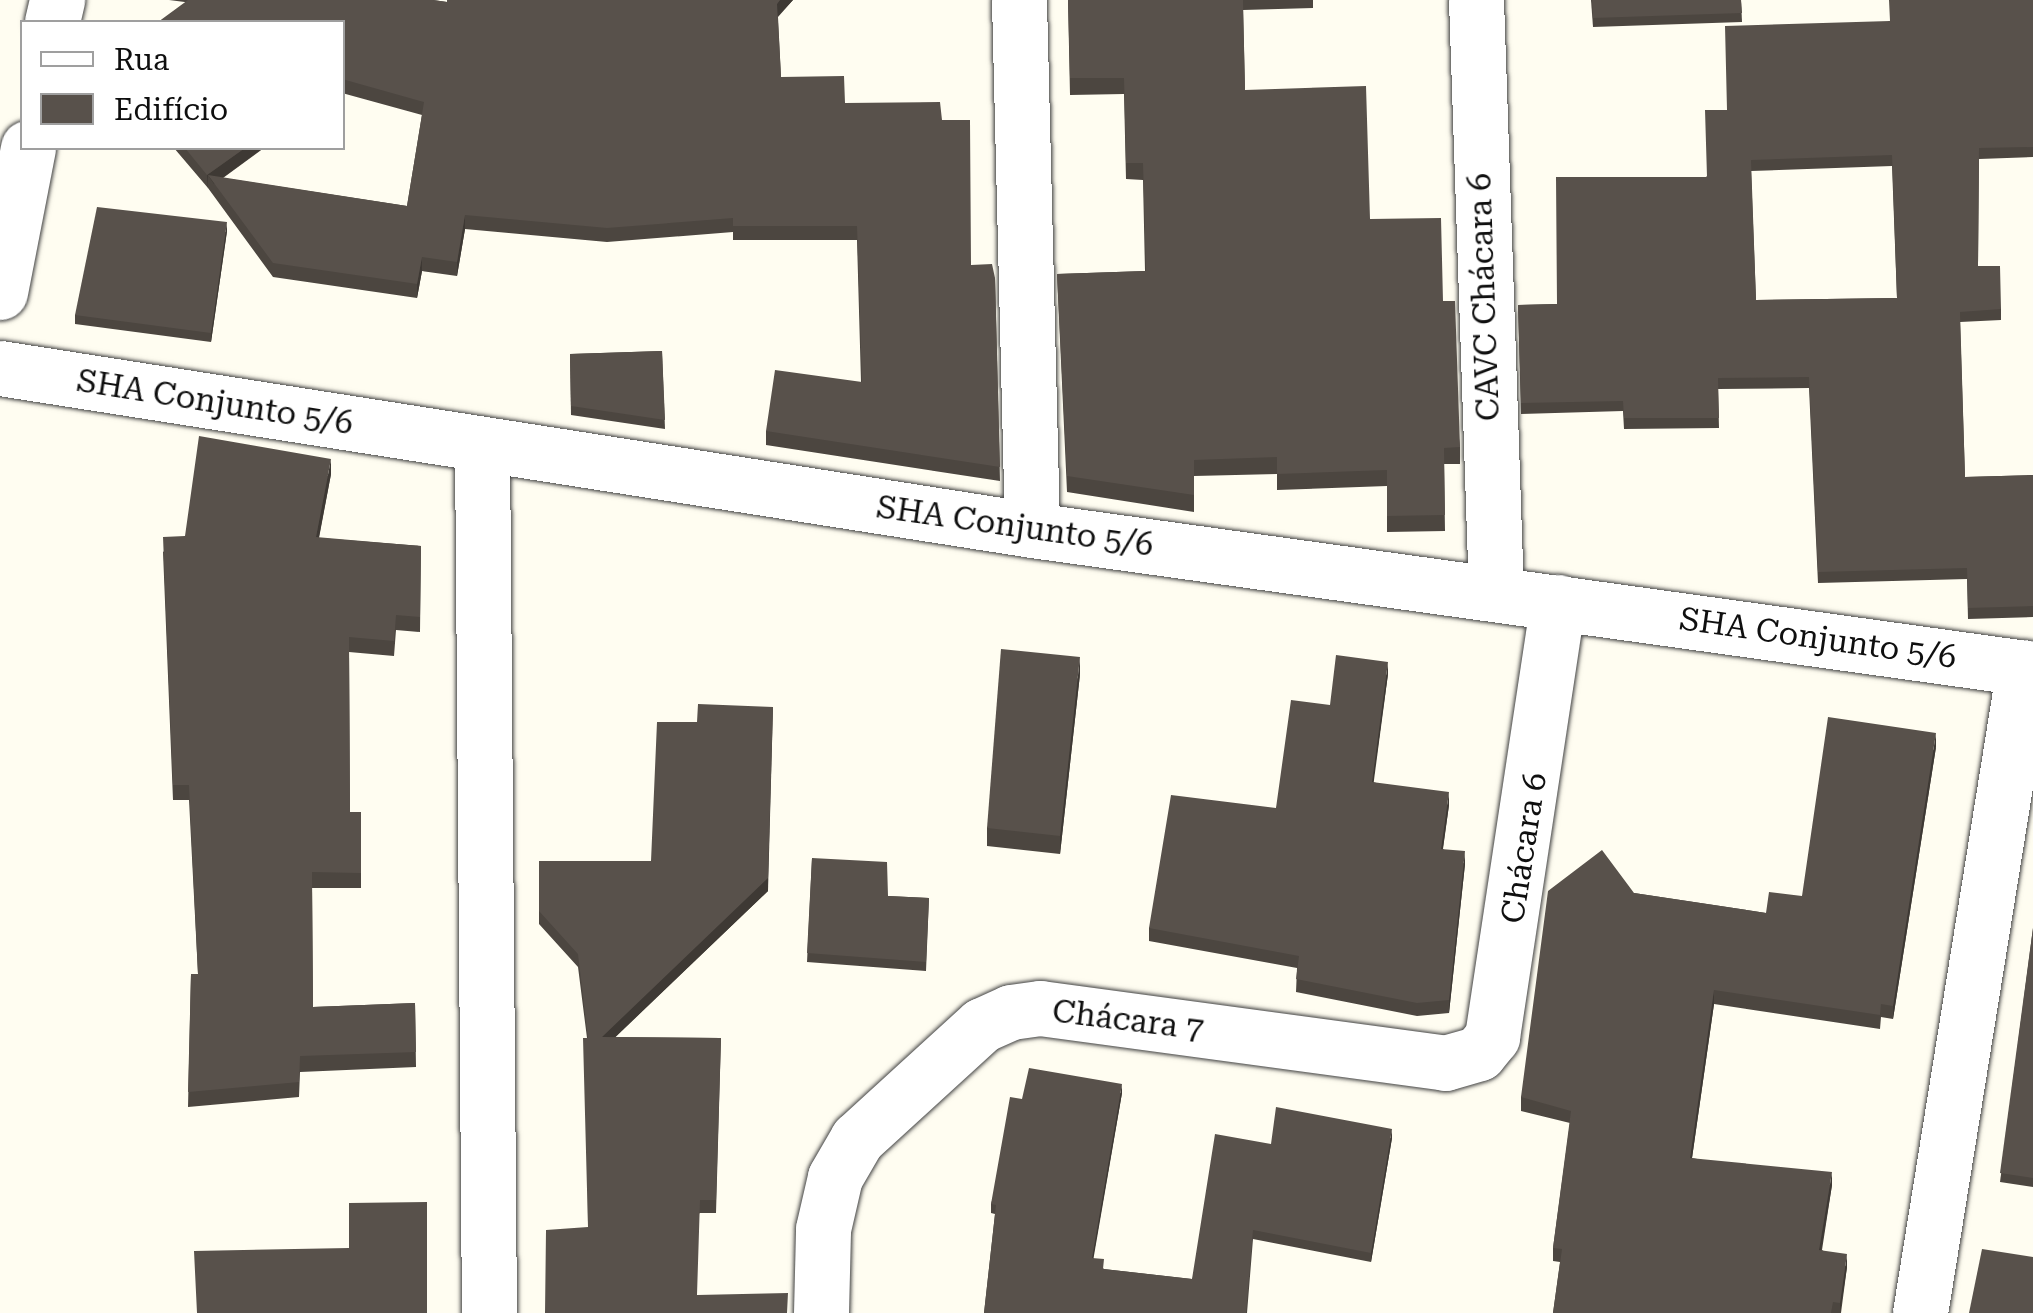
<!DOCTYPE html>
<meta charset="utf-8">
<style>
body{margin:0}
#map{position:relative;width:2033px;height:1313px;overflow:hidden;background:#fffdf1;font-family:"Roboto Serif",serif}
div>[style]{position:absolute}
.roads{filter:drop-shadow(0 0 2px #424242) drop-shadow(0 0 2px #424242)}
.minor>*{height:55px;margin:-27.5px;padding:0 27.5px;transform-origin:27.5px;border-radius:27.5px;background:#fff}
.tertiary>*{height:55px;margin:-27.5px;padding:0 27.5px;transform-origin:27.5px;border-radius:27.5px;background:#fff}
.wall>*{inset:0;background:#4c4640}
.shaded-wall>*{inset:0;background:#3e3934}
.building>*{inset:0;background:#58514b}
span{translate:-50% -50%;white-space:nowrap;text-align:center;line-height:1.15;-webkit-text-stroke:10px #fff;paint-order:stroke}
.street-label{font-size:32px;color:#0f0f0f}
.legend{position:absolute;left:20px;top:20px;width:325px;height:130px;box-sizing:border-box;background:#fff;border:2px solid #9f9f9f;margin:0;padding:12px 18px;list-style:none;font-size:30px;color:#0f0f0f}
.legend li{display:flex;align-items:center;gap:20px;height:50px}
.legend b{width:50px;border:2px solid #9f9f9f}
</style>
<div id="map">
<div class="roads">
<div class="minor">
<i style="left:1019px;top:0;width:530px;rotate:88.59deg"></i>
<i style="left:1476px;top:0;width:593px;rotate:88.07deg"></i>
<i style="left:52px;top:22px;width:23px;rotate:-77deg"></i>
<i style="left:0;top:292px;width:147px;rotate:-79deg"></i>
<i style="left:482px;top:445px;width:868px;rotate:89.54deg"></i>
<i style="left:821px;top:1313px;width:84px;rotate:-88.6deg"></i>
<i style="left:823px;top:1229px;width:53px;rotate:-77deg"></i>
<i style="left:835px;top:1177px;width:44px;rotate:-59.9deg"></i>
<i style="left:857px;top:1139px;width:169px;rotate:-42.4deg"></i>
<i style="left:982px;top:1025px;width:32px;rotate:-24deg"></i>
<i style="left:1011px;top:1012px;width:29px;rotate:-8deg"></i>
<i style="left:1040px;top:1008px;width:409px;rotate:7.7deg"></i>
<i style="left:1445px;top:1063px;width:35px;rotate:-16deg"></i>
<i style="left:1479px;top:1053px;width:21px;rotate:-51deg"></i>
<i style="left:1492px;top:1037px;width:440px;rotate:-81.4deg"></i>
<i style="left:1920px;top:1313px;width:654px;rotate:-80.85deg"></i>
</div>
<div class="tertiary">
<i style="left:0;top:368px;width:1045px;rotate:8.92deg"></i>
<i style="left:1032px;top:530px;width:1011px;rotate:7.91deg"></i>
</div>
</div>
<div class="wall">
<i style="clip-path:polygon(169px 0,433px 0,447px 2px,447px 0,793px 0,778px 17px,781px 77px,845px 103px,942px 120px,971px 265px,995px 278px,1000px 481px,766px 445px,766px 431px,861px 382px,857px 240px,733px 240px,733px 232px,607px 242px,465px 229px,457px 276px,422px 271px,417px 298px,273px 277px,208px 188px,174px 148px,264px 148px,223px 178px,407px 206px,422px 115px,342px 93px,342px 22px)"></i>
<i style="clip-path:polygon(1068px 0,1313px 0,1313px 8px,1243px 10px,1245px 90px,1370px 219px,1443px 301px,1460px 447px,1460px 464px,1444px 464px,1445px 531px,1387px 532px,1387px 486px,1277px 490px,1277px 474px,1194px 476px,1194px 512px,1067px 492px,1057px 274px,1145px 271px,1143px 180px,1126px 179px,1124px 94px,1070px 95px)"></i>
<i style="clip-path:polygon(1591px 0,1741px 0,1742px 22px,1593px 27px)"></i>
<i style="clip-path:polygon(evenodd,2033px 0,2033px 157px,1979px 159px,1978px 266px,2001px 309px,2001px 320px,1960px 322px,1965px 477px,2033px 475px,2033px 617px,1968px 619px,1967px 579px,1818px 583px,1809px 388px,1718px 389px,1719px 428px,1624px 429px,1623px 411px,1521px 414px,1518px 305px,1557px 304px,1889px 21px,2033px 0,1892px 166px,1897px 298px,1756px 300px,1751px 171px,1892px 166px)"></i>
<i style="clip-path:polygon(227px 231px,211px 342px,75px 324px,75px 315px)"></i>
<i style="clip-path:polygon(662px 351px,665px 429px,571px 415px,570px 354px)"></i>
<i style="clip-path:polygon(331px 474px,319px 538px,421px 546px,420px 632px,396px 630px,394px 656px,349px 652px,350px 812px,361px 812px,361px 888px,312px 888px,313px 1007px,415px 1003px,416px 1067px,300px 1072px,299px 1097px,188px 1107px,191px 974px,198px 974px,189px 800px,173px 800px,163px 552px,185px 536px)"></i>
<i style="clip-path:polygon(1080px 674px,1060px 854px,987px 846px,987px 828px)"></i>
<i style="clip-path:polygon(1388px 674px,1373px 782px,1449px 805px,1443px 849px,1465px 864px,1449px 1013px,1417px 1016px,1296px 992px,1297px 968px,1149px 941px,1149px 928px,1276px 808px,1330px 705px)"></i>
<i style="clip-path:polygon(1936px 747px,1893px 1019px,1881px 1017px,1880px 1029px,1714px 1004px,1692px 1158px,1832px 1185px,1822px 1250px,1847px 1267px,1841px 1313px,1553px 1313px,1560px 1262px,1553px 1261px,1553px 1248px,1570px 1123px,1521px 1111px,1521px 1097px,1634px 893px,1766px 913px,1802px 896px)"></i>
<i style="clip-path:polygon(812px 858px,888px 896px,929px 898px,926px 971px,807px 962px)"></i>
<i style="clip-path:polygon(539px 861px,651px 861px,768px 891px,615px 1037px,721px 1038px,716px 1213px,700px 1213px,545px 1313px,588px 1227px,587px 1038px,578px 967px,539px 924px)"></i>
<i style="clip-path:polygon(2033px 928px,2033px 1187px,2000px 1182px)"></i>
<i style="clip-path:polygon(1122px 1093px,1093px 1258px,1104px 1269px,1192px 1279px,1271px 1144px,1392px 1138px,1371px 1262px,1253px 1239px,1247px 1313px,984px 1313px,995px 1214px,991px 1213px,991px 1204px,1022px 1099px)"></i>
</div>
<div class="shaded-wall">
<i style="clip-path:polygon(780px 0,793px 0,777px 17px,777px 4px)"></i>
<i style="clip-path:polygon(245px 148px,263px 148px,214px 184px,208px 175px,207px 189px,207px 175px)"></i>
<i style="clip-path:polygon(465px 215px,465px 229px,457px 276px,457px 262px)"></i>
<i style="clip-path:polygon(227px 222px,227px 231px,211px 342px,211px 333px)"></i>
<i style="clip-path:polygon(422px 257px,422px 271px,417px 298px,417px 284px)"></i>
<i style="clip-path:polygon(331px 459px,331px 474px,316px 552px,316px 537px)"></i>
<i style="clip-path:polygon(1080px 657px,1080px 674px,1060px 854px,1060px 836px)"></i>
<i style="clip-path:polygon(1388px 662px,1388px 674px,1372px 795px,1372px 782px)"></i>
<i style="clip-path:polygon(773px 707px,768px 891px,602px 1050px,602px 1037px)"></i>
<i style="clip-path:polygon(1936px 733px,1936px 747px,1893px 1019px,1893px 1006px)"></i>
<i style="clip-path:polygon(1449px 792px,1449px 805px,1441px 861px,1441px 849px)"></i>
<i style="clip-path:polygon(1465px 851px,1465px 864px,1449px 1013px,1449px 1000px)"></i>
<i style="clip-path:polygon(1714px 990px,1714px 1004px,1690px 1172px,1690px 1158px)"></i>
<i style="clip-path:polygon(1122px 1084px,1122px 1093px,1092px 1267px,1092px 1258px)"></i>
<i style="clip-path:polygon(1392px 1129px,1392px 1138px,1371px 1262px,1371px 1253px)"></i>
<i style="clip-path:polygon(1832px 1172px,1832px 1185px,1819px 1263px,1819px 1250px)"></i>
<i style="clip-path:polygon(1847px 1254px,1847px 1267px,1840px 1313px,1840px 1303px)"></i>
</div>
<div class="building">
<i style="clip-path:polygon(188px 0,433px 0,447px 2px,447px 0,780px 0,777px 4px,781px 77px,844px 76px,845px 103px,940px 102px,942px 120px,970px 120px,971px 265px,992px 264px,995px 278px,1000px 467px,766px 431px,775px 370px,862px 382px,857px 226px,733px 226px,733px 218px,607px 228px,465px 215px,457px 262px,422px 257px,417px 284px,273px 263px,208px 175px,407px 206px,424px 102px,342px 79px,342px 22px,158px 22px)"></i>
<i style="clip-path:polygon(1068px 0,1243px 0,1245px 90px,1366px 86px,1370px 219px,1441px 218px,1443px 301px,1455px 301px,1460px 447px,1444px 448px,1445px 515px,1387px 516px,1387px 470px,1277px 474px,1277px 457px,1194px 460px,1194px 495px,1067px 476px,1057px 274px,1146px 271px,1143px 163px,1126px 163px,1124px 78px,1070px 78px)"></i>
<i style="clip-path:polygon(1592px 0,1741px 0,1742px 13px,1593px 18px)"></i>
<i style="clip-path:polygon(evenodd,1889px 0,2033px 0,2033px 147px,1979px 148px,1978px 266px,2000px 266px,2001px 309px,1960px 312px,1965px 477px,2033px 475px,2033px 606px,1968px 608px,1967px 568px,1818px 572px,1809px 377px,1718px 378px,1719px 418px,1624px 418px,1623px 401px,1521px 403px,1518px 305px,1557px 304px,1556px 177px,1707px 177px,1705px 110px,1727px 110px,1725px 26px,1890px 21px,1889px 0,1892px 155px,1897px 298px,1756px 300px,1751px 160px,1892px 155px)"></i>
<i style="clip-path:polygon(185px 148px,245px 148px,207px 175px)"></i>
<i style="clip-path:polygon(97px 207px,227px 222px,211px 333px,75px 315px)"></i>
<i style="clip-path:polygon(662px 351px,665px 420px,571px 406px,570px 354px)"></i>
<i style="clip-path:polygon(199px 436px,331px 459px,316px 537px,421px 546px,420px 617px,396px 615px,394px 641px,349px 637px,350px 812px,361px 812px,361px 873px,312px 872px,313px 1007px,415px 1003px,416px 1052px,300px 1056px,299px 1082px,188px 1092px,191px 974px,198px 974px,189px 785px,173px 785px,163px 537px,185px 536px)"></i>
<i style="clip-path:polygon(1001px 649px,1080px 657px,1060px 836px,987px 828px)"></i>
<i style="clip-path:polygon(1336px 655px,1388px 662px,1372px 782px,1449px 792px,1441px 849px,1465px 851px,1449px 1000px,1417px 1003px,1296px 979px,1299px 956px,1149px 928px,1171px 795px,1276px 808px,1291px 700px,1330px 705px)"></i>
<i style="clip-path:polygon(698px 704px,773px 707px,768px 878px,602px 1037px,721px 1038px,716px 1200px,700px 1200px,697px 1295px,788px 1293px,787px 1313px,545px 1313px,546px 1230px,588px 1227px,583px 1038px,588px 1038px,578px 954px,539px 911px,539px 861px,651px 861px,657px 722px,697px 722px)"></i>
<i style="clip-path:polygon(1828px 717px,1936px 733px,1893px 1006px,1881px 1004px,1880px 1015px,1714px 990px,1690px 1158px,1832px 1172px,1819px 1250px,1847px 1254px,1840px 1303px,1833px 1302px,1831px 1313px,1553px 1313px,1562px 1249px,1553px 1248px,1571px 1111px,1521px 1097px,1548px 891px,1602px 850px,1634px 893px,1766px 913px,1769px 892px,1802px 896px)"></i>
<i style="clip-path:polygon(812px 858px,887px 862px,888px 896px,929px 898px,926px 962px,807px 953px)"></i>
<i style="clip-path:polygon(2033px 928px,2033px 1178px,2000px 1173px)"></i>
<i style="clip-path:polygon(1029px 1068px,1122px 1084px,1092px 1258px,1104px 1259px,1103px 1269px,1192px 1279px,1215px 1134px,1271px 1144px,1276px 1107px,1392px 1129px,1371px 1253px,1253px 1230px,1246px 1313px,984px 1313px,996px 1205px,991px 1204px,1010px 1097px,1022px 1099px)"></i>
<i style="clip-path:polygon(427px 1202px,427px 1313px,197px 1313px,194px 1251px,349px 1248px,349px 1203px)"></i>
<i style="clip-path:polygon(1982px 1249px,2033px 1257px,2033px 1313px,1969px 1313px)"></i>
</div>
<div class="street-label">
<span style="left:1484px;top:297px;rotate:-92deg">CAVC Chácara 6</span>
<span style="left:215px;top:402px;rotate:9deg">SHA Conjunto 5/6</span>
<span style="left:1015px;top:526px;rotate:8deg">SHA Conjunto 5/6</span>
<span style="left:1818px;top:638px;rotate:8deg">SHA Conjunto 5/6</span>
<span style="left:1524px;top:848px;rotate:-81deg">Chácara 6</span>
<span style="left:1128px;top:1020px;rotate:7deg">Chácara 7</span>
</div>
<ul class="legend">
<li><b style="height:12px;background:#fff"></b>Rua</li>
<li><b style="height:28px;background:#58514b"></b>Edifício</li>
</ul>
</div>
